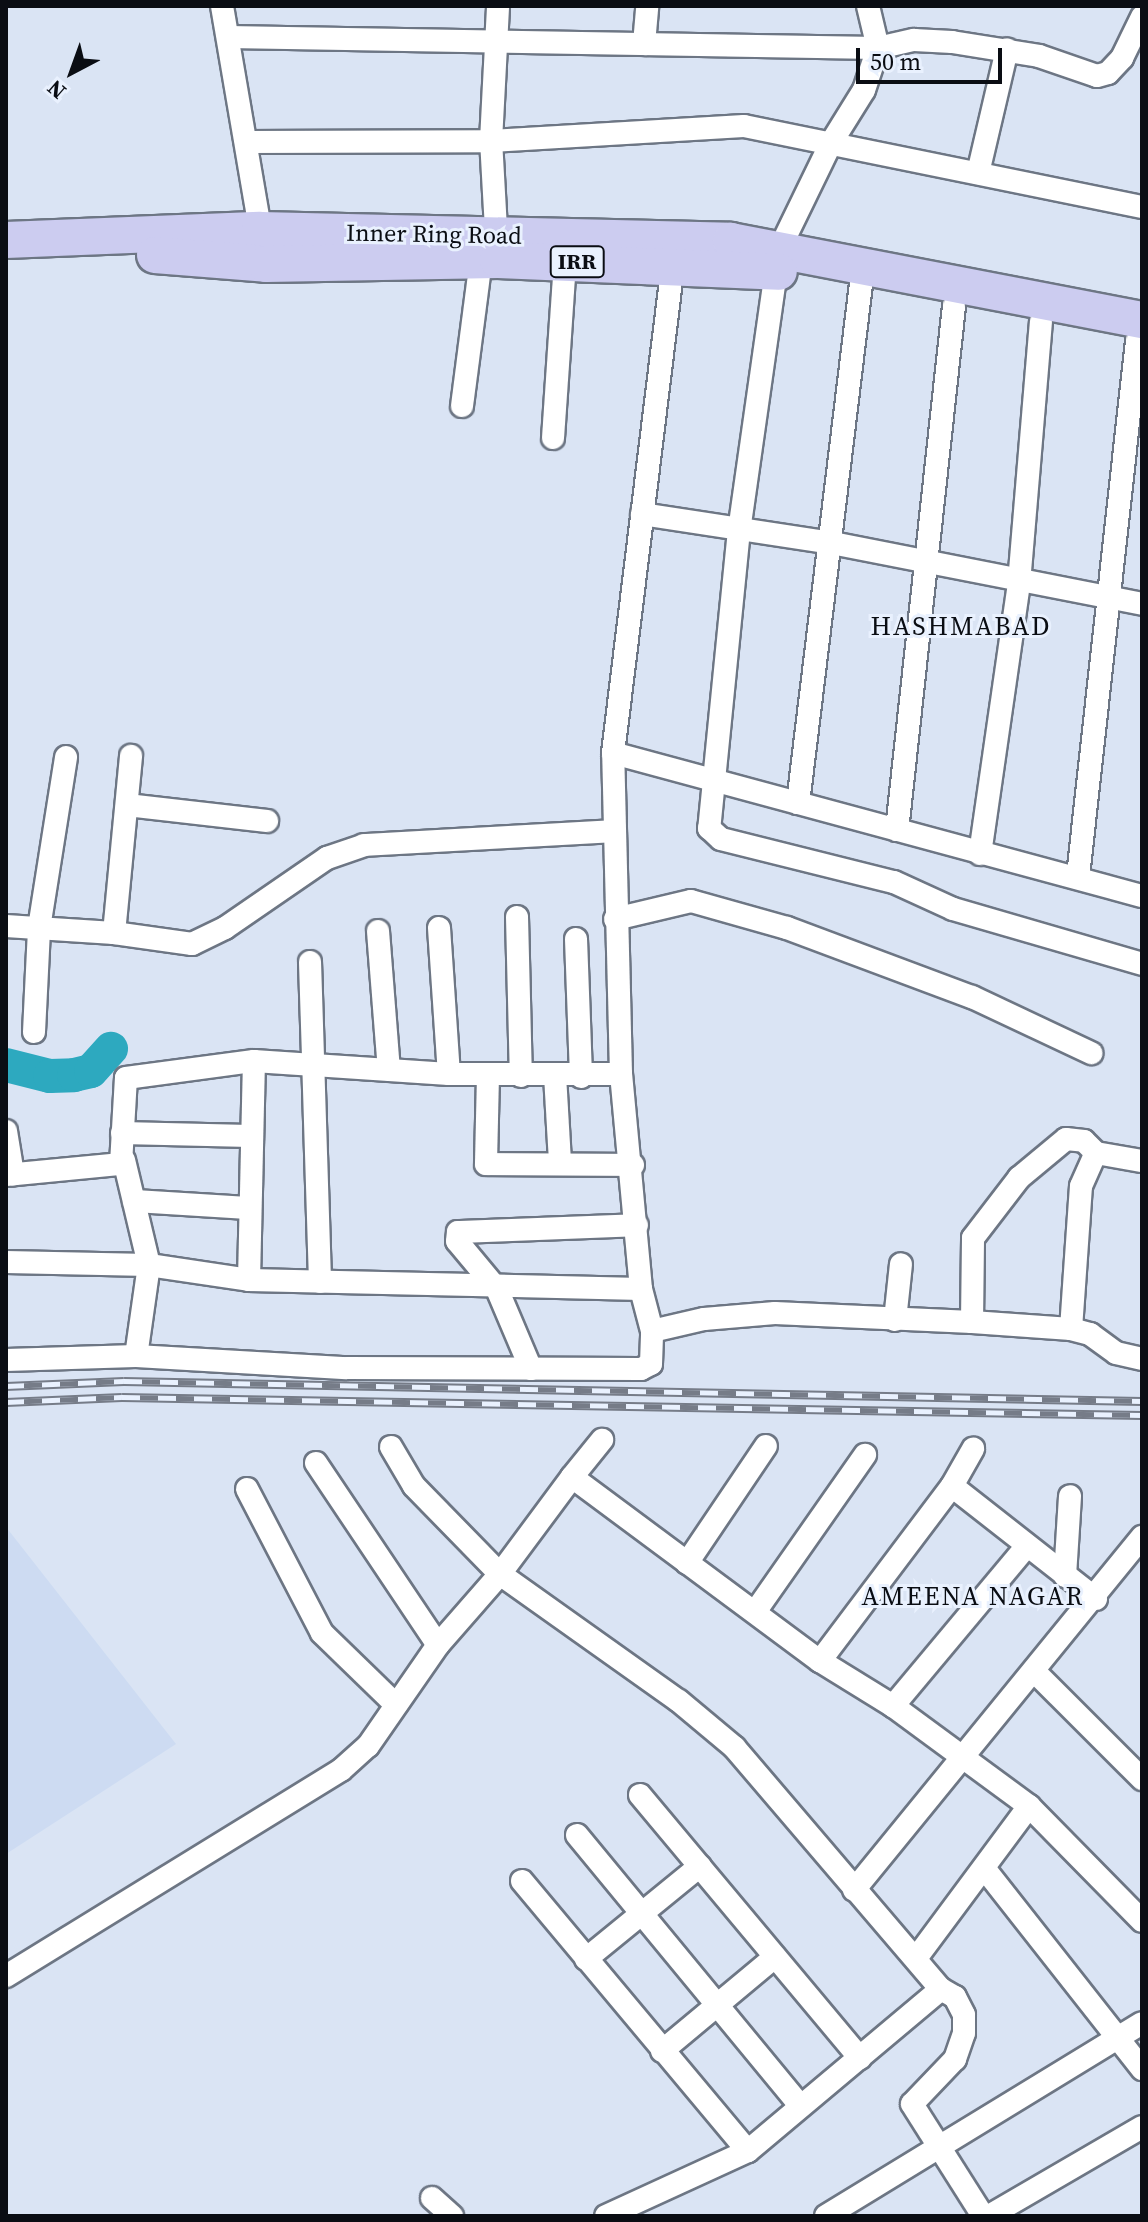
<!DOCTYPE html>
<html>
<head>
<meta charset="utf-8">
<style>
  body { margin:0 }
  #map { position:relative; width:1148px; height:2222px; overflow:hidden; background:#dae4f4; font-family:"Source Serif 4",serif }
  div>[style] { position:absolute }
  .built>* { inset:0; background:#cddbf2 }
  .river>* { height:34px; margin:-17px; padding:0 17px; transform-origin:17px; border-radius:17px; background:#2da9bf }
  .roads { filter:drop-shadow(2px 0 #6d7684) drop-shadow(-2px 0 #6d7684) drop-shadow(0 2px #6d7684) drop-shadow(0 -2px #6d7684) }
  .minor>* { height:22px; margin:-11px; padding:0 11px; transform-origin:11px; border-radius:11px; background:#fff }
  .trunk>* { height:36px; margin:-18px; padding:0 18px; transform-origin:18px; border-radius:18px; background:#ccccf0 }
  .rail>* { height:9px; margin-top:-4.5px; transform-origin:0; background:repeating-linear-gradient(90deg,#e9f1fe 0 18px,#767c88 0 36px); box-sizing:border-box; border-block:2px solid #767c88 }
  span { translate:-50% -50%; white-space:nowrap; text-align:center; line-height:1.15; -webkit-text-stroke:6px #e9f1fe; paint-order:stroke }
  .shield-label span { padding:2px 6px; background:#e9f1fe; border:2px solid; border-radius:6px; -webkit-text-stroke-width:0 }
  .shield-label { font-size:22px; color:#0a0d13; font-weight:700 }
  .street-label { font-size:24px; color:#0a0d13 }
  .neighbourhood-label { font-size:26px; color:#0a0d13; letter-spacing:2px }
  .frame { position:absolute; inset:0; border:8px solid #0a0d13; pointer-events:none }
  .north { position:absolute; left:32px; top:32px; width:80px; height:80px; -webkit-text-stroke:6px #e9f1fe; paint-order:stroke; rotate:221deg; font-size:22px; font-weight:700; line-height:32px; text-align:center; color:#0a0d13 }
  .north::after { content:''; display:block; margin:auto; width:28px; height:36px; background:#0a0d13; clip-path:polygon(50% 0,100% 100%,50% 72%,0 100%) }
  .scale { position:absolute; left:856px; top:48px; width:146px; height:36px; box-sizing:border-box; border:4px solid #0a0d13; border-top:0; padding-left:10px; font-size:24px; line-height:28px; white-space:nowrap; color:#0a0d13; -webkit-text-stroke:6px #e9f1fe; paint-order:stroke }
</style>
</head>
<body>
<div id="map">
  <div class="built">
    <i style="clip-path:polygon(6px 1527px,176px 1744px,6px 1854px)"></i>
  </div>
  <div class="river">
    <i style="left:6px;top:1065px;width:45px;rotate:14deg"></i>
    <i style="left:50px;top:1076px;width:24px;rotate:-2deg"></i>
    <i style="left:74px;top:1075px;width:17px;rotate:-13deg"></i>
    <i style="left:91px;top:1071px;width:30px;rotate:-48deg"></i>
  </div>
  <div class="roads">
    <div class="minor">
      <i style="left:222px;top:6px;width:238px;rotate:80.3deg"></i>
      <i style="left:228px;top:37px;width:650px;rotate:0.97deg"></i>
      <i style="left:878px;top:48px;width:37px;rotate:-13deg"></i>
      <i style="left:914px;top:40px;width:38px;rotate:3deg"></i>
      <i style="left:952px;top:42px;width:88px;rotate:9.1deg"></i>
      <i style="left:1039px;top:56px;width:61px;rotate:19deg"></i>
      <i style="left:1097px;top:76px;width:11px;rotate:-15deg"></i>
      <i style="left:1108px;top:73px;width:21px;rotate:-47deg"></i>
      <i style="left:1122px;top:58px;width:46px;rotate:-64deg"></i>
      <i style="left:644px;top:44px;width:38px;rotate:-85deg"></i>
      <i style="left:247px;top:142px;width:244px;rotate:-0.2deg"></i>
      <i style="left:491px;top:141px;width:253px;rotate:-3.4deg"></i>
      <i style="left:744px;top:126px;width:406px;rotate:11.5deg"></i>
      <i style="left:978px;top:173px;width:127px;rotate:-76.8deg"></i>
      <i style="left:497px;top:247px;width:106px;rotate:-93.2deg"></i>
      <i style="left:491px;top:141px;width:135px;rotate:-87deg"></i>
      <i style="left:779px;top:250px;width:119px;rotate:-64.1deg"></i>
      <i style="left:831px;top:143px;width:62px;rotate:-58.1deg"></i>
      <i style="left:864px;top:90px;width:44px;rotate:-71.6deg"></i>
      <i style="left:878px;top:48px;width:43px;rotate:-103.4deg"></i>
      <i style="left:776px;top:271px;width:262px;rotate:98.1deg"></i>
      <i style="left:739px;top:530px;width:300px;rotate:95.7deg"></i>
      <i style="left:709px;top:828px;width:16px;rotate:43deg"></i>
      <i style="left:721px;top:839px;width:178px;rotate:14deg"></i>
      <i style="left:894px;top:882px;width:65px;rotate:24.6deg"></i>
      <i style="left:953px;top:909px;width:197px;rotate:16.2deg"></i>
      <i style="left:462px;top:406px;width:147px;rotate:-82.6deg"></i>
      <i style="left:553px;top:438px;width:176px;rotate:-86.1deg"></i>
      <i style="left:642px;top:514px;width:192px;rotate:8.7deg"></i>
      <i style="left:832px;top:543px;width:316px;rotate:11.1deg"></i>
      <i style="left:613px;top:753px;width:548px;rotate:15.13deg"></i>
      <i style="left:798px;top:803px;width:523px;rotate:-83.08deg"></i>
      <i style="left:127px;top:805px;width:141px;rotate:6.5deg"></i>
      <i style="left:897px;top:830px;width:527px;rotate:-83.79deg"></i>
      <i style="left:980px;top:854px;width:274px;rotate:-81.8deg"></i>
      <i style="left:1019px;top:583px;width:262px;rotate:-85.2deg"></i>
      <i style="left:1078px;top:876px;width:538px;rotate:-83.71deg"></i>
      <i style="left:517px;top:917px;width:159px;rotate:88.6deg"></i>
      <i style="left:615px;top:919px;width:78px;rotate:-13.3deg"></i>
      <i style="left:691px;top:901px;width:100px;rotate:15.7deg"></i>
      <i style="left:787px;top:928px;width:197px;rotate:20.5deg"></i>
      <i style="left:972px;top:997px;width:132px;rotate:25.2deg"></i>
      <i style="left:6px;top:926px;width:108px;rotate:3.7deg"></i>
      <i style="left:114px;top:933px;width:79px;rotate:8deg"></i>
      <i style="left:192px;top:944px;width:37px;rotate:-26deg"></i>
      <i style="left:225px;top:928px;width:124px;rotate:-34.5deg"></i>
      <i style="left:327px;top:858px;width:39px;rotate:-19deg"></i>
      <i style="left:364px;top:845px;width:250px;rotate:-3.2deg"></i>
      <i style="left:439px;top:928px;width:146px;rotate:86.1deg"></i>
      <i style="left:378px;top:931px;width:139px;rotate:85.5deg"></i>
      <i style="left:114px;top:933px;width:178px;rotate:-84.5deg"></i>
      <i style="left:576px;top:939px;width:138px;rotate:87.9deg"></i>
      <i style="left:310px;top:962px;width:320px;rotate:88.2deg"></i>
      <i style="left:34px;top:1032px;width:104px;rotate:-87.2deg"></i>
      <i style="left:39px;top:928px;width:173px;rotate:-81deg"></i>
      <i style="left:488px;top:1075px;width:89px;rotate:91.3deg"></i>
      <i style="left:486px;top:1164px;width:147px;rotate:0.4deg"></i>
      <i style="left:555px;top:1075px;width:86px;rotate:86.7deg"></i>
      <i style="left:6px;top:1131px;width:44px;rotate:80.8deg"></i>
      <i style="left:122px;top:1133px;width:128px;rotate:1.3deg"></i>
      <i style="left:124px;top:1160px;width:108px;rotate:76.6deg"></i>
      <i style="left:149px;top:1265px;width:92px;rotate:98.1deg"></i>
      <i style="left:6px;top:1175px;width:116px;rotate:-5.5deg"></i>
      <i style="left:121px;top:1164px;width:86px;rotate:-86.7deg"></i>
      <i style="left:126px;top:1078px;width:129px;rotate:-7.6deg"></i>
      <i style="left:254px;top:1061px;width:195px;rotate:3.8deg"></i>
      <i style="left:449px;top:1074px;width:172px"></i>
      <i style="left:134px;top:1201px;width:115px;rotate:3.5deg"></i>
      <i style="left:6px;top:1262px;width:143px;rotate:1.2deg"></i>
      <i style="left:149px;top:1265px;width:101px;rotate:8.5deg"></i>
      <i style="left:249px;top:1280px;width:392px;rotate:1.3deg"></i>
      <i style="left:249px;top:1280px;width:219px;rotate:-88.7deg"></i>
      <i style="left:895px;top:1320px;width:56px;rotate:-83.9deg"></i>
      <i style="left:972px;top:1322px;width:84px;rotate:-89.3deg"></i>
      <i style="left:973px;top:1238px;width:76px;rotate:-52.5deg"></i>
      <i style="left:1019px;top:1178px;width:61px;rotate:-39.7deg"></i>
      <i style="left:1066px;top:1139px;width:18px;rotate:6deg"></i>
      <i style="left:1084px;top:1141px;width:17px;rotate:45deg"></i>
      <i style="left:1096px;top:1153px;width:47px;rotate:9.9deg"></i>
      <i style="left:1071px;top:1329px;width:143px;rotate:-86deg"></i>
      <i style="left:1081px;top:1186px;width:36px;rotate:-66deg"></i>
      <i style="left:652px;top:1331px;width:53px;rotate:-13deg"></i>
      <i style="left:704px;top:1319px;width:71px;rotate:-4.8deg"></i>
      <i style="left:775px;top:1313px;width:197px;rotate:2.6deg"></i>
      <i style="left:972px;top:1322px;width:99px;rotate:4deg"></i>
      <i style="left:1071px;top:1329px;width:20px;rotate:15deg"></i>
      <i style="left:1090px;top:1334px;width:32px;rotate:36deg"></i>
      <i style="left:1116px;top:1353px;width:27px;rotate:13deg"></i>
      <i style="left:6px;top:1360px;width:130px;rotate:-1.8deg"></i>
      <i style="left:136px;top:1356px;width:211px;rotate:3.3deg"></i>
      <i style="left:347px;top:1368px;width:294px;rotate:0.2deg"></i>
      <i style="left:641px;top:1369px;width:11px;rotate:-27deg"></i>
      <i style="left:651px;top:1364px;width:33px;rotate:-88deg"></i>
      <i style="left:652px;top:1331px;width:43px;rotate:-104.7deg"></i>
      <i style="left:641px;top:1289px;width:216px;rotate:-95.3deg"></i>
      <i style="left:621px;top:1074px;width:321px;rotate:-91.4deg"></i>
      <i style="left:613px;top:753px;width:493px;rotate:-83deg"></i>
      <i style="left:531px;top:1369px;width:87px;rotate:-113deg"></i>
      <i style="left:497px;top:1289px;width:62px;rotate:-129.8deg"></i>
      <i style="left:457px;top:1241px;width:9px;rotate:-84deg"></i>
      <i style="left:458px;top:1232px;width:179px;rotate:-2.2deg"></i>
      <i style="left:391px;top:1447px;width:45px;rotate:59.5deg"></i>
      <i style="left:414px;top:1486px;width:123px;rotate:45.7deg"></i>
      <i style="left:500px;top:1574px;width:121px;rotate:-53.4deg"></i>
      <i style="left:572px;top:1477px;width:309px;rotate:36.6deg"></i>
      <i style="left:820px;top:1661px;width:86px;rotate:31.7deg"></i>
      <i style="left:893px;top:1706px;width:169px;rotate:36.3deg"></i>
      <i style="left:1029px;top:1806px;width:161px;rotate:45.5deg"></i>
      <i style="left:316px;top:1463px;width:219px;rotate:56.2deg"></i>
      <i style="left:572px;top:1477px;width:48px;rotate:-51deg"></i>
      <i style="left:952px;top:1486px;width:183px;rotate:38.1deg"></i>
      <i style="left:247px;top:1489px;width:162px;rotate:62.5deg"></i>
      <i style="left:322px;top:1633px;width:103px;rotate:44.2deg"></i>
      <i style="left:687px;top:1563px;width:141px;rotate:-56deg"></i>
      <i style="left:1065px;top:1576px;width:80px;rotate:-86.4deg"></i>
      <i style="left:755px;top:1612px;width:192px;rotate:-55deg"></i>
      <i style="left:820px;top:1661px;width:219px;rotate:-53deg"></i>
      <i style="left:952px;top:1486px;width:43px;rotate:-60.4deg"></i>
      <i style="left:1036px;top:1673px;width:150px;rotate:45deg"></i>
      <i style="left:893px;top:1706px;width:209px;rotate:-50.1deg"></i>
      <i style="left:640px;top:1795px;width:343px;rotate:50.1deg"></i>
      <i style="left:577px;top:1835px;width:351px;rotate:50.5deg"></i>
      <i style="left:984px;top:1868px;width:256px;rotate:51.8deg"></i>
      <i style="left:522px;top:1881px;width:352px;rotate:50.1deg"></i>
      <i style="left:854px;top:1890px;width:456px;rotate:-50.8deg"></i>
      <i style="left:917px;top:1957px;width:188px;rotate:-53.4deg"></i>
      <i style="left:586px;top:1959px;width:147px;rotate:-39.2deg"></i>
      <i style="left:6px;top:1976px;width:393px;rotate:-31.6deg"></i>
      <i style="left:341px;top:1770px;width:36px;rotate:-42deg"></i>
      <i style="left:368px;top:1746px;width:123px;rotate:-55.3deg"></i>
      <i style="left:438px;top:1645px;width:94px;rotate:-48.9deg"></i>
      <i style="left:500px;top:1574px;width:219px;rotate:35.4deg"></i>
      <i style="left:679px;top:1701px;width:72px;rotate:39.9deg"></i>
      <i style="left:734px;top:1747px;width:318px;rotate:49.5deg"></i>
      <i style="left:941px;top:1989px;width:16px;rotate:30deg"></i>
      <i style="left:955px;top:1997px;width:20px;rotate:63deg"></i>
      <i style="left:964px;top:2015px;width:18px;rotate:90deg"></i>
      <i style="left:964px;top:2033px;width:28px;rotate:109deg"></i>
      <i style="left:955px;top:2059px;width:62px;rotate:133.7deg"></i>
      <i style="left:912px;top:2104px;width:133px;rotate:57.6deg"></i>
      <i style="left:662px;top:2051px;width:147px;rotate:-39.8deg"></i>
      <i style="left:432px;top:2198px;width:27px;rotate:42deg"></i>
      <i style="left:606px;top:2216px;width:156px;rotate:-24.6deg"></i>
      <i style="left:748px;top:2151px;width:252px;rotate:-40deg"></i>
      <i style="left:826px;top:2216px;width:370px;rotate:-31.4deg"></i>
      <i style="left:989px;top:2216px;width:177px;rotate:-30.2deg"></i>
    </div>
    <div class="trunk">
      <i style="left:6px;top:240px;width:254px;rotate:-2.3deg"></i>
      <i style="left:260px;top:230px;width:471px;rotate:1.3deg"></i>
      <i style="left:731px;top:241px;width:419px;rotate:10.9deg"></i>
      <i style="left:155px;top:255px;width:111px;rotate:4.6deg"></i>
      <i style="left:266px;top:264px;width:232px;rotate:-1deg"></i>
      <i style="left:498px;top:260px;width:281px;rotate:2.4deg"></i>
    </div>
  </div>
  <div class="rail">
    <i style="left:6px;top:1386px;width:118px;rotate:-2.4deg"></i>
    <i style="left:124px;top:1381px;width:1018px;rotate:1.13deg"></i>
    <i style="left:6px;top:1402px;width:116px;rotate:-2.5deg"></i>
    <i style="left:122px;top:1397px;width:1020px;rotate:1.01deg"></i>
  </div>
  <div class="shield-label">
    <span style="left:577px;top:262px">IRR</span>
  </div>
  <div class="street-label">
    <span style="left:434px;top:234px;rotate:1deg">Inner Ring Road</span>
  </div>
  <div class="neighbourhood-label">
    <span style="left:961px;top:627px">HASHMABAD</span>
    <span style="left:973px;top:1597px">AMEENA NAGAR</span>
  </div>
  <div class="frame"></div>
  <div class="north">N</div>
  <div class="scale">50 m</div>
</div>
</body>
</html>
